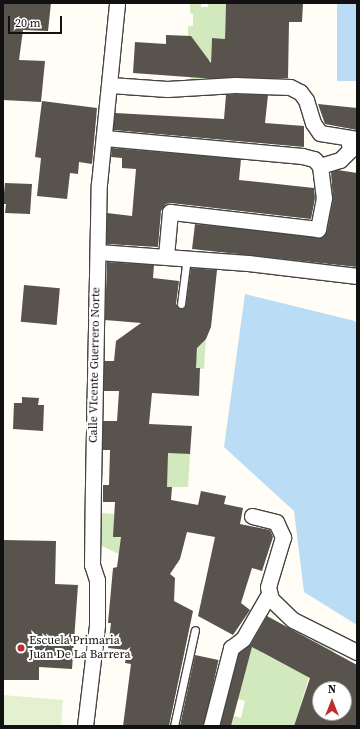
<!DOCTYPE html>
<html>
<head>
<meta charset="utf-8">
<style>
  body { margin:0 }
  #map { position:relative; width:360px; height:729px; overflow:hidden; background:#fffdf5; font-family:"Source Serif 4",serif }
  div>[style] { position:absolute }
  .green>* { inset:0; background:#d2e9be }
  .pitch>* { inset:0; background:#e4f1d0 }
  .water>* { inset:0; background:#bbdcf5; transform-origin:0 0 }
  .building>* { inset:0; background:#59534d; transform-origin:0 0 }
  .roads { filter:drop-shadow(1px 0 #444) drop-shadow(-1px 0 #444) drop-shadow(0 1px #444) drop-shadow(0 -1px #444) }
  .service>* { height:7px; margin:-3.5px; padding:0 3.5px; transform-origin:3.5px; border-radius:3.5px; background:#fff }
  .minor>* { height:15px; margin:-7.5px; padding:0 7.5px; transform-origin:7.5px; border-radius:7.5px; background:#fff }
  .dots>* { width:11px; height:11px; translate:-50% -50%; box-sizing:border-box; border:2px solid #fff; border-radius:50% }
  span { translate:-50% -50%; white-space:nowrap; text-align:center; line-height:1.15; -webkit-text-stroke:4px #fff; paint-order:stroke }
  .street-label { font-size:12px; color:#111 }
  .poi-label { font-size:12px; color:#111 }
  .left { translate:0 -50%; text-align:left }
  .frame { position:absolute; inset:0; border:4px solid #111; pointer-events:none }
  .north { position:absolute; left:312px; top:681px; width:40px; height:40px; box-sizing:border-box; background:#fff; border:1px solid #a0a0a0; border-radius:50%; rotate:0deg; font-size:11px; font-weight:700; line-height:16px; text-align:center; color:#111 }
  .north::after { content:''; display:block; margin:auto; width:14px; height:18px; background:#be2d2b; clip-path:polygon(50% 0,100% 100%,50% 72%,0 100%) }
  .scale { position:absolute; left:8px; top:16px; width:54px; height:18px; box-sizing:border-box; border:2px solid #111; border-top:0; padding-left:5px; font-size:12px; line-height:14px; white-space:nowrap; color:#111; -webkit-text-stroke:3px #fff; paint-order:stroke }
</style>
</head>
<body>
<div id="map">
  <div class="green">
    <i style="clip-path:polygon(190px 3px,201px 4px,201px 7px,208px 7px,208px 3px,226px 3px,225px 39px,212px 38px,211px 60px,203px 60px,202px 79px,190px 79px,192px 38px,188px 36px,188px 26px,193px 26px,193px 14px,190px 13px)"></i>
    <i style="clip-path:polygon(198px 337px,206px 338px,204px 369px,181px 367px,182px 357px,197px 358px)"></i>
    <i style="clip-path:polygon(146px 451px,190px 454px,188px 487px,167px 487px,167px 473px)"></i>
    <i style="clip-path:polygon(102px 513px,114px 514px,114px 537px,184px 544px,178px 564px,134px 564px,119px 554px,100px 545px)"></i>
    <i style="clip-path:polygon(264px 617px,256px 636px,262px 653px,301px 673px,314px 639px,334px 651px,330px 659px,310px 674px,294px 726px,231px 726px,234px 716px,241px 718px,245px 701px,238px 699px,252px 647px,253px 633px)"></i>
  </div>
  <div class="pitch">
    <i style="clip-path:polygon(3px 695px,63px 700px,61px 726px,3px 726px)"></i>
  </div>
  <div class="water">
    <i style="left:337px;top:3px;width:20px;height:78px"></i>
    <i style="clip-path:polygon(245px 294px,355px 321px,357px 326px,357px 625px,304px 592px,294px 511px,224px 447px)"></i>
  </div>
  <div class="building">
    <i style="clip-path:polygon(3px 3px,51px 3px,48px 31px,23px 30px,19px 60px,45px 61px,41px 102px,3px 100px)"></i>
    <i style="clip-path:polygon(226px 3px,303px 3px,302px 22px,289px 22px,288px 78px,202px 78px,133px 73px,135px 42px,166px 44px,166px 35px,191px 36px,211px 63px,212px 38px,225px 39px)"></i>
    <i style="clip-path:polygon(235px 94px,268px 95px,265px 123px,304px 126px,304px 147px,113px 130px,115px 113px,224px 119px,226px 95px)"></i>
    <i style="clip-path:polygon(42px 101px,97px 108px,92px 164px,79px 162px,78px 174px,70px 173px,67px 199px,37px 196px,41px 158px,35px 157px)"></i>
    <i style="clip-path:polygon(318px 104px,357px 108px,357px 130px,325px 124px)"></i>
    <i style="clip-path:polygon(112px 148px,241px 159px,239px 180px,314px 188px,315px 198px,311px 219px,171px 203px,166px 204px,161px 211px,158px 247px,107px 244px,107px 213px,132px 216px,136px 169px,122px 168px,122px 158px,111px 157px)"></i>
    <i style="clip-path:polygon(338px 170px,357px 173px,357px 267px,192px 249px,195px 224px,322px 237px,327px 231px,333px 200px,331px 172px)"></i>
    <i style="clip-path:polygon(5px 183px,32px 184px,30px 214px,5px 213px,6px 204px,3px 204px)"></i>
    <i style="clip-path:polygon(107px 262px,154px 265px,153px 278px,179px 281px,176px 304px,181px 309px,186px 305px,191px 268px,217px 270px,211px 327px,206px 339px,197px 348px,196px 368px,200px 368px,199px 396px,152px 393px,149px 424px,192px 426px,190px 454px,168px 453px,167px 487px,172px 487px,171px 500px,198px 505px,201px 491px,226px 496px,224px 504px,243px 508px,240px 524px,270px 530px,273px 537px,262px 571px,252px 568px,241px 603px,250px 610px,233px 635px,198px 616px,215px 537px,187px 532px,180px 559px,170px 574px,175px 578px,174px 601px,193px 611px,169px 726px,123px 726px,131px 664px,125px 663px,127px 650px,108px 648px,111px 623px,108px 623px,113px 568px,117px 567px,121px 537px,113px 537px,115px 502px,103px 502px,103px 485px,109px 485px,110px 450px,103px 450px,103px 421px,117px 421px,119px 391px,104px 391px,104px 361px,114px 361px,116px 341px,141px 323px,105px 320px)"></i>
    <i style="left:24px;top:285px;width:36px;height:37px;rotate:5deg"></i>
    <i style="clip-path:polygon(22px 397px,39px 398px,38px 405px,44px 405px,43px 431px,13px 429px,14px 403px,22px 403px)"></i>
    <i style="clip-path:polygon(3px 540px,56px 541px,55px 584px,78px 585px,72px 669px,39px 667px,39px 680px,3px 680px)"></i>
    <i style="clip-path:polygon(evenodd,267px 616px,357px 665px,357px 726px,294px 726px,310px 678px,252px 647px,231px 726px,220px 726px,239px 653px,251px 644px,267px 616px,320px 689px,344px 689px,344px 713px,320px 713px,320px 689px)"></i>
    <i style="left:195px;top:655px;width:24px;height:73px;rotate:12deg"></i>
  </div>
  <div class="roads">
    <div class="service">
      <i style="left:181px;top:304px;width:47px;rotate:-82.7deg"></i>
      <i style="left:174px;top:726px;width:98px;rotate:-77.7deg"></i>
    </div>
    <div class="minor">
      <i style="left:110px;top:85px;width:57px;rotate:4deg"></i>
      <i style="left:167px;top:89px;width:68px;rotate:-3.4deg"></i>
      <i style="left:235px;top:85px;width:55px;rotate:2.1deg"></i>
      <i style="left:290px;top:87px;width:11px;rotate:27deg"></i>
      <i style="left:300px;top:92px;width:10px;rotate:53deg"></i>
      <i style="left:306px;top:100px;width:24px;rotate:73deg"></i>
      <i style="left:313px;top:123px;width:12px;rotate:55deg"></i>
      <i style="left:320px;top:133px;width:37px;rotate:9deg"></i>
      <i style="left:105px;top:138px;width:198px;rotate:5.2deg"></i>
      <i style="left:302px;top:156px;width:12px;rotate:14deg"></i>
      <i style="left:314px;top:159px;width:9px;rotate:49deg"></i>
      <i style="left:320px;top:166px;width:32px;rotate:83deg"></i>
      <i style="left:324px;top:198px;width:32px;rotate:101deg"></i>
      <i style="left:318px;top:229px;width:149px;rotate:-173.4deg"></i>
      <i style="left:170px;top:212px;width:44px;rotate:95.2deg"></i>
      <i style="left:320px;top:166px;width:21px;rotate:-17deg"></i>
      <i style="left:340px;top:160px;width:14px;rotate:-45deg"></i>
      <i style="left:350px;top:150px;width:12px;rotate:-99deg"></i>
      <i style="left:98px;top:252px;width:150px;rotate:4.2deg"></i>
      <i style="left:248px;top:263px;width:110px;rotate:6.8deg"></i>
      <i style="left:252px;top:516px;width:25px;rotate:14deg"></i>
      <i style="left:276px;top:522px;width:17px;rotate:65deg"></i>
      <i style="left:283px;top:537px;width:52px;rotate:106.7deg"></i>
      <i style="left:268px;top:587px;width:12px;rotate:76deg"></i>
      <i style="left:271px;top:599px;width:30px;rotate:44deg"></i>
      <i style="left:293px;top:620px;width:72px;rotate:26.6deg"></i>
      <i style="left:85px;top:726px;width:102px;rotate:-83.2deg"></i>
      <i style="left:97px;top:625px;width:45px;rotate:-90deg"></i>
      <i style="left:97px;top:580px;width:16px;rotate:-108deg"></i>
      <i style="left:92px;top:565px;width:81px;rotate:-89.3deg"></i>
      <i style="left:93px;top:484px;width:300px;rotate:-88.9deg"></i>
      <i style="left:99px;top:184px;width:182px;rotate:-84.3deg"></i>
      <i style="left:211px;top:726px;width:81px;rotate:-75.6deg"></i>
      <i style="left:231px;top:648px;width:15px;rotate:-37deg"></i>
      <i style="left:243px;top:639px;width:52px;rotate:-60deg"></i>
    </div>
  </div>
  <div class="dots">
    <i style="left:21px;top:648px;background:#be2d2b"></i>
  </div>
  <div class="street-label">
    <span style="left:95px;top:365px;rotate:-89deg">Calle VIcente Guerrero Norte</span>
  </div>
  <div class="poi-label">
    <span class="left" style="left:29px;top:648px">Escuela Primaria<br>Juan De La Barrera</span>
  </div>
  <div class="frame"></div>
  <div class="north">N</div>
  <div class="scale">20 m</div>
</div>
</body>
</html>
